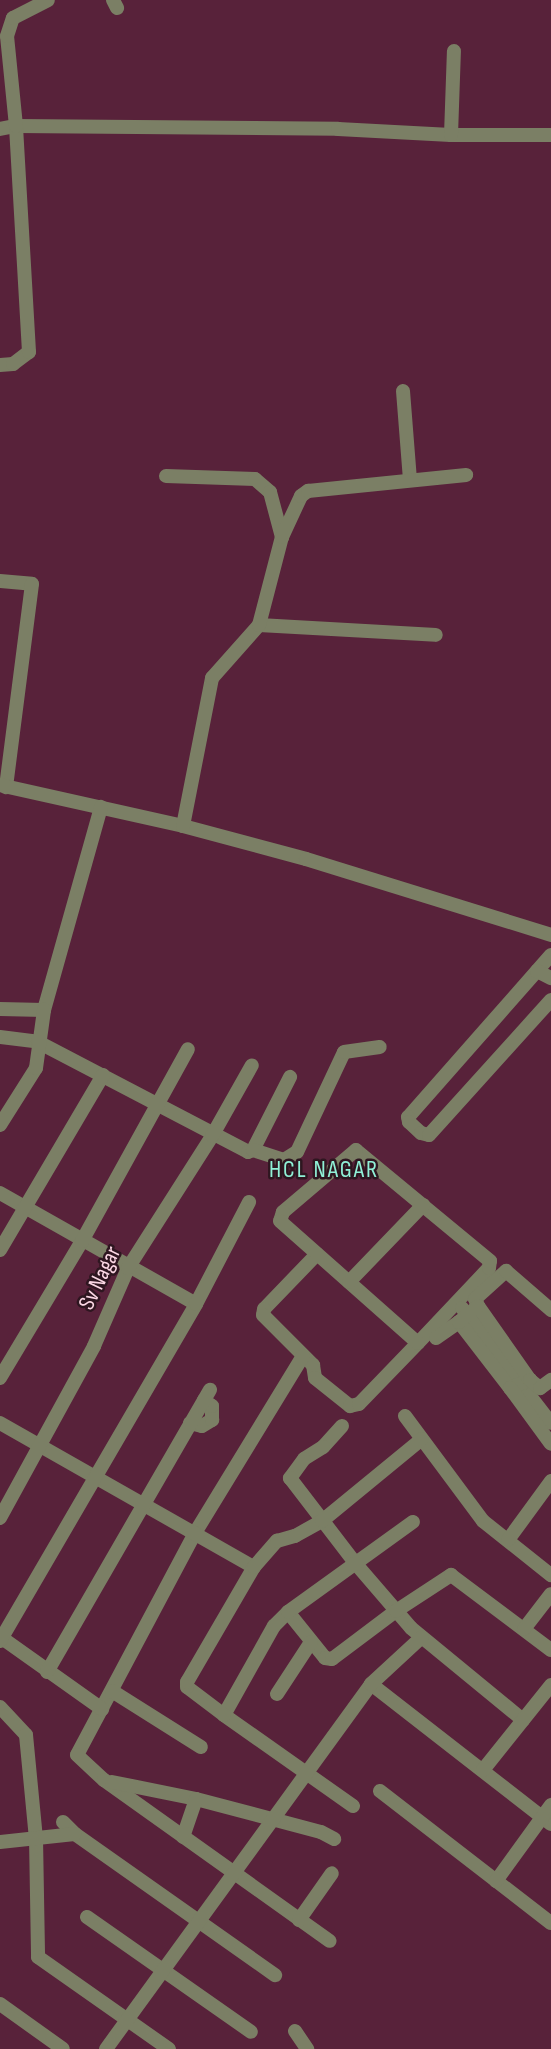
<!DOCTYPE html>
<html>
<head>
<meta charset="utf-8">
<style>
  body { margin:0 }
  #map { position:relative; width:551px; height:2049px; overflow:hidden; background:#58223a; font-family:"Sofia Sans Condensed",sans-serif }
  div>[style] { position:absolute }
  .minor>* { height:14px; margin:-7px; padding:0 7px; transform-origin:7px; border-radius:7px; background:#7b7f65 }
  span { translate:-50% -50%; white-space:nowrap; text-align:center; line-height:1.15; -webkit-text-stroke:5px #2e1620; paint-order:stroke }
  .street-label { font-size:23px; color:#fbd7e4 }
  .neighbourhood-label { font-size:24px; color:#90f1d7; letter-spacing:2px }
</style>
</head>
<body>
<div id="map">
  <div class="minor">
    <i style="left:113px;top:0;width:9px;rotate:63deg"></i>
    <i style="left:0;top:129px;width:16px;rotate:-11deg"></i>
    <i style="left:16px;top:126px;width:322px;rotate:0.5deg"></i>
    <i style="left:338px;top:129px;width:113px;rotate:3deg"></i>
    <i style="left:451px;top:135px;width:100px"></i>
    <i style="left:451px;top:135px;width:84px;rotate:-88deg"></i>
    <i style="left:0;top:365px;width:13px;rotate:-4deg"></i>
    <i style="left:13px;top:364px;width:20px;rotate:-37deg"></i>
    <i style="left:29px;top:352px;width:226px;rotate:-93.3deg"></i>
    <i style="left:16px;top:126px;width:90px;rotate:-95.7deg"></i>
    <i style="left:7px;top:36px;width:19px;rotate:-72deg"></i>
    <i style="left:13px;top:18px;width:39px;rotate:-27deg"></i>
    <i style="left:403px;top:391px;width:89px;rotate:85.5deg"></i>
    <i style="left:166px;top:476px;width:89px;rotate:1.9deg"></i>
    <i style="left:255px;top:479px;width:20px;rotate:41deg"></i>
    <i style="left:270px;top:492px;width:47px;rotate:75.1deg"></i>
    <i style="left:0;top:581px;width:32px;rotate:5deg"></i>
    <i style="left:32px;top:584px;width:205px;rotate:97.3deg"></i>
    <i style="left:259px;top:625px;width:177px;rotate:3.2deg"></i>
    <i style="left:0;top:785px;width:188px;rotate:12.6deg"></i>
    <i style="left:183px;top:826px;width:127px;rotate:15deg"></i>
    <i style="left:306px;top:859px;width:257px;rotate:17.2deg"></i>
    <i style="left:183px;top:826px;width:151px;rotate:-78.9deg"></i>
    <i style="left:212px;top:678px;width:71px;rotate:-48.4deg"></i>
    <i style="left:259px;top:625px;width:91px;rotate:-75.4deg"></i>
    <i style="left:282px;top:537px;width:45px;rotate:-65.1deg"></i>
    <i style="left:301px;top:496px;width:9px;rotate:-36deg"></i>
    <i style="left:308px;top:491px;width:159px;rotate:-5.8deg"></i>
    <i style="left:551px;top:955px;width:216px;rotate:131.4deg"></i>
    <i style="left:408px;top:1117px;width:5px;rotate:79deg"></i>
    <i style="left:409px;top:1122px;width:16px;rotate:43deg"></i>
    <i style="left:421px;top:1133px;width:8px;rotate:14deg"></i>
    <i style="left:429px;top:1135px;width:182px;rotate:-47.9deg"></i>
    <i style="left:537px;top:971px;width:16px;rotate:27deg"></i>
    <i style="left:0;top:1009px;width:44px;rotate:1.3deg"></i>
    <i style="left:44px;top:1010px;width:211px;rotate:-74.3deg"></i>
    <i style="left:0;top:1037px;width:38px;rotate:7deg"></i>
    <i style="left:38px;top:1042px;width:237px;rotate:27.6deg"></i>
    <i style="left:248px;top:1152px;width:5px;rotate:-22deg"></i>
    <i style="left:253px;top:1150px;width:82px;rotate:-63.1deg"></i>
    <i style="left:0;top:1125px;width:67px;rotate:-57.7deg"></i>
    <i style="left:36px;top:1068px;width:59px;rotate:-82.1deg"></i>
    <i style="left:253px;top:1150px;width:33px;rotate:18deg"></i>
    <i style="left:284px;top:1160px;width:15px;rotate:-32deg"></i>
    <i style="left:297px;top:1152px;width:110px;rotate:-64.8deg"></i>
    <i style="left:344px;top:1052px;width:36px;rotate:-8deg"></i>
    <i style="left:0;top:1193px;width:225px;rotate:29.5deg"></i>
    <i style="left:0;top:1250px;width:203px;rotate:-59.5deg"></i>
    <i style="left:317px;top:1254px;width:76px;rotate:133.9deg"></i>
    <i style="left:264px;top:1309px;width:6px;rotate:99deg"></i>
    <i style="left:263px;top:1315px;width:71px;rotate:45deg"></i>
    <i style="left:313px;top:1365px;width:13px;rotate:81deg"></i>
    <i style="left:315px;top:1378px;width:45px;rotate:38.7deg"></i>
    <i style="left:350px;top:1406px;width:9px;rotate:-13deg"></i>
    <i style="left:359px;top:1404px;width:85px;rotate:-46deg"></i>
    <i style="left:418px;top:1343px;width:103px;rotate:-46.6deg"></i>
    <i style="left:489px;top:1268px;width:7px;rotate:-82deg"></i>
    <i style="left:490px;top:1261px;width:174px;rotate:-140.4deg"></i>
    <i style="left:356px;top:1150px;width:96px;rotate:139.7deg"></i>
    <i style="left:283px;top:1212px;width:9px;rotate:108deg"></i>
    <i style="left:280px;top:1221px;width:184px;rotate:41.5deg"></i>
    <i style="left:349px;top:1282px;width:107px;rotate:-46.1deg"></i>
    <i style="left:478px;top:1306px;width:8px;rotate:-113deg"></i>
    <i style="left:475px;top:1299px;width:42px;rotate:-42.1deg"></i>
    <i style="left:506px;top:1271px;width:60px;rotate:40.9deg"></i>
    <i style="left:462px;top:1308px;width:145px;rotate:52.3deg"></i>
    <i style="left:436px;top:1338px;width:28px;rotate:-35deg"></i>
    <i style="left:459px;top:1322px;width:83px;rotate:52.3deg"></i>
    <i style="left:510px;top:1388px;width:22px;rotate:-22deg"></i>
    <i style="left:530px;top:1380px;width:90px;rotate:-125.1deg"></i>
    <i style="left:478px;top:1306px;width:25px;rotate:140deg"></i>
    <i style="left:303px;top:1356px;width:207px;rotate:121.4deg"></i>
    <i style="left:195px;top:1533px;width:251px;rotate:118deg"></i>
    <i style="left:77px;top:1755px;width:37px;rotate:43deg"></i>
    <i style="left:104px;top:1780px;width:277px;rotate:35.5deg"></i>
    <i style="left:0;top:1378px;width:160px;rotate:-59.1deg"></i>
    <i style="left:82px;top:1241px;width:219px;rotate:-61.1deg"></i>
    <i style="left:530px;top:1380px;width:13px;rotate:39deg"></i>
    <i style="left:540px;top:1388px;width:14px;rotate:-36deg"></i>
    <i style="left:510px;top:1388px;width:69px;rotate:53.8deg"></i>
    <i style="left:405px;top:1416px;width:131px;rotate:53.4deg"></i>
    <i style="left:483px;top:1521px;width:87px;rotate:38.5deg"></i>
    <i style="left:0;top:1423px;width:292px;rotate:29.6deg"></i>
    <i style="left:190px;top:1423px;width:12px;rotate:14deg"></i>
    <i style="left:202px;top:1426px;width:12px;rotate:-31deg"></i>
    <i style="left:212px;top:1420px;width:14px;rotate:-90deg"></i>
    <i style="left:212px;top:1406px;width:10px;rotate:-143deg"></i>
    <i style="left:342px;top:1426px;width:28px;rotate:132deg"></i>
    <i style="left:323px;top:1447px;width:22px;rotate:148deg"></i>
    <i style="left:304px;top:1459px;width:24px;rotate:126deg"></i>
    <i style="left:290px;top:1478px;width:108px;rotate:52.5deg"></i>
    <i style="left:356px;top:1564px;width:84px;rotate:49.3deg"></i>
    <i style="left:411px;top:1628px;width:145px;rotate:39.4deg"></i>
    <i style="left:0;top:1518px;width:196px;rotate:-61.3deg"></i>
    <i style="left:94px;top:1346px;width:85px;rotate:-66.4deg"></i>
    <i style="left:128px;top:1268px;width:156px;rotate:-57.5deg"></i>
    <i style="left:212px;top:1136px;width:81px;rotate:-60.6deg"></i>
    <i style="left:508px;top:1540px;width:73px;rotate:-53.9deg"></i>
    <i style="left:288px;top:1612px;width:59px;rotate:51.2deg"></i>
    <i style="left:325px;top:1658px;width:7px;rotate:8deg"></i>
    <i style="left:332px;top:1659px;width:80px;rotate:-36.9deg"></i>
    <i style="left:396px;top:1611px;width:66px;rotate:-33.2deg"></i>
    <i style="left:451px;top:1575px;width:125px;rotate:36.9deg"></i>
    <i style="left:524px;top:1629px;width:44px;rotate:-52.4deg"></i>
    <i style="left:2px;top:1638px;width:123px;rotate:35.4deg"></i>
    <i style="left:0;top:1641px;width:390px;rotate:-59.8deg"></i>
    <i style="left:196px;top:1304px;width:115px;rotate:-62.5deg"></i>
    <i style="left:47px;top:1672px;width:326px;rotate:-60deg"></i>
    <i style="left:371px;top:1684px;width:228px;rotate:37.9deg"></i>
    <i style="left:112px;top:1691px;width:105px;rotate:32.2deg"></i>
    <i style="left:277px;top:1694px;width:62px;rotate:-56.8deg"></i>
    <i style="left:0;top:1707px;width:38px;rotate:47deg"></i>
    <i style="left:26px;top:1735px;width:103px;rotate:84.5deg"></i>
    <i style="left:36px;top:1838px;width:119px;rotate:89deg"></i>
    <i style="left:38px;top:1957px;width:160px;rotate:35.1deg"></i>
    <i style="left:224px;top:1715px;width:102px;rotate:-60.7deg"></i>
    <i style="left:274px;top:1626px;width:20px;rotate:-45deg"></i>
    <i style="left:288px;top:1612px;width:154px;rotate:-35.8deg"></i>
    <i style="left:483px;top:1770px;width:109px;rotate:-51.3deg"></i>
    <i style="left:112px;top:1782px;width:86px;rotate:11.4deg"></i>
    <i style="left:196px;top:1799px;width:129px;rotate:14.8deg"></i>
    <i style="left:321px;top:1832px;width:15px;rotate:28deg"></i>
    <i style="left:380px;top:1791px;width:216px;rotate:37.7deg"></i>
    <i style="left:353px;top:1806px;width:158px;rotate:-144.8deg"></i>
    <i style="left:224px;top:1715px;width:46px;rotate:-142.9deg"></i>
    <i style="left:187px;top:1687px;width:5px;rotate:-90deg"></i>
    <i style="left:187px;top:1682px;width:133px;rotate:-59.8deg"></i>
    <i style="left:254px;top:1567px;width:35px;rotate:-49deg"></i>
    <i style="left:277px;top:1541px;width:19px;rotate:-16deg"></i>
    <i style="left:295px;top:1536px;width:31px;rotate:-29deg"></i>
    <i style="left:322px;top:1521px;width:129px;rotate:-39.4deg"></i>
    <i style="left:63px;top:1822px;width:17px;rotate:45deg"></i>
    <i style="left:75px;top:1834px;width:245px;rotate:35.2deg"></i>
    <i style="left:183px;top:1837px;width:40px;rotate:-71.1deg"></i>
    <i style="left:0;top:1842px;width:75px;rotate:-6.1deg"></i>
    <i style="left:496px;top:1881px;width:94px;rotate:-54.1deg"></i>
    <i style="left:87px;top:1917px;width:200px;rotate:35deg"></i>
    <i style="left:299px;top:1920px;width:57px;rotate:-54.9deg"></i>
    <i style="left:0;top:2004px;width:77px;rotate:35.5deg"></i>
    <i style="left:295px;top:2031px;width:22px;rotate:56deg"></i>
    <i style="left:106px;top:2049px;width:451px;rotate:-54deg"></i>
    <i style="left:371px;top:1684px;width:69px;rotate:-42.7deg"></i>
  </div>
  <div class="street-label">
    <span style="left:100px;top:1278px;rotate:-64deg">Sv Nagar</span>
  </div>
  <div class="neighbourhood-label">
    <span style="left:324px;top:1170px">HCL NAGAR</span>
  </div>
</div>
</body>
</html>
